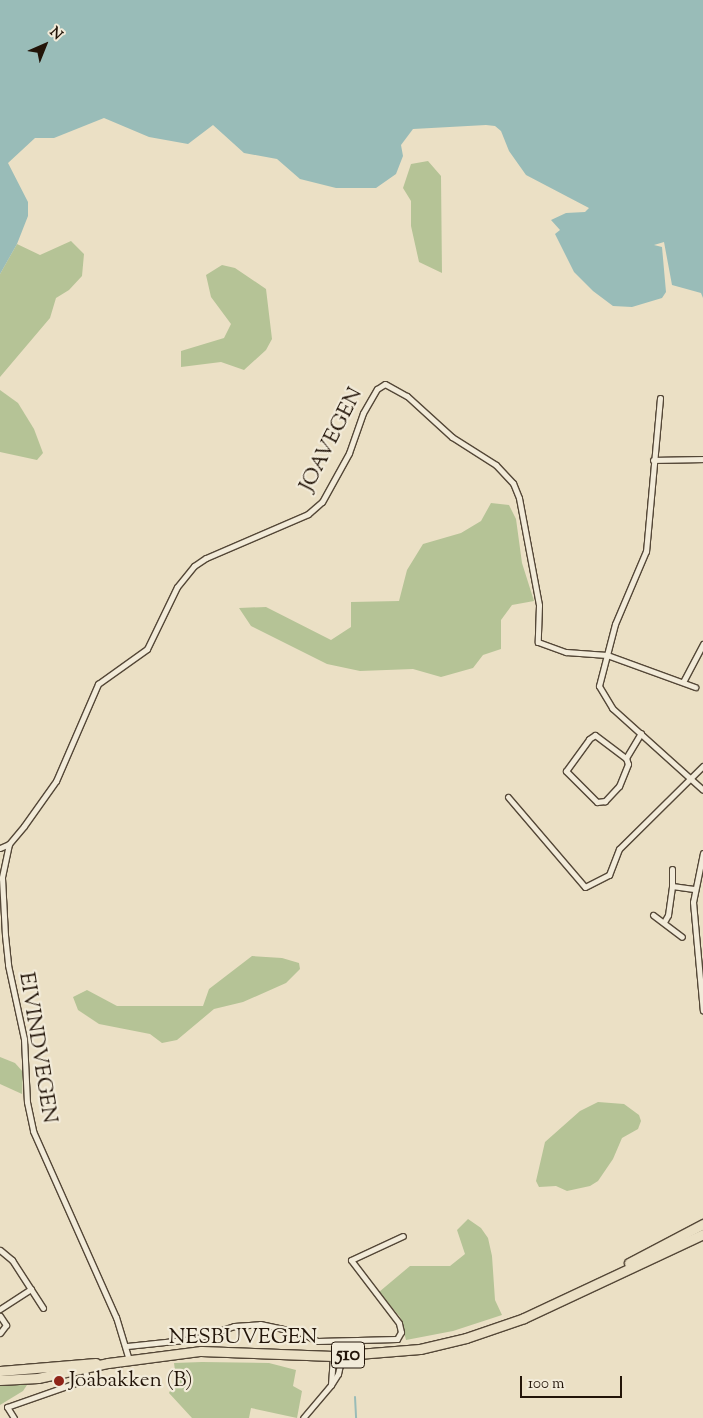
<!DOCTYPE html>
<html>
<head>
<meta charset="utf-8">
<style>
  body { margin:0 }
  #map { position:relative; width:703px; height:1418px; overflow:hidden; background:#ebe0c5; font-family:"Sorts Mill Goudy",serif }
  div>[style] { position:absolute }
  .green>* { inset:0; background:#b5c396 }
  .water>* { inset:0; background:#99bcb8 }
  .stream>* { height:2px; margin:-1px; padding:0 1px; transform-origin:1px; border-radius:1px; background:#99bcb8 }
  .roads { filter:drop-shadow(1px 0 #544737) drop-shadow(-1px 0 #544737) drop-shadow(0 1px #544737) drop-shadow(0 -1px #544737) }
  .minor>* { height:5px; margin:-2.5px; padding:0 2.5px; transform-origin:2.5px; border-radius:2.5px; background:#f2ebd9 }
  .primary>* { height:9px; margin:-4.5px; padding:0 4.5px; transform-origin:4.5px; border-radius:4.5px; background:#ebe0c5 }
  .dots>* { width:14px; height:14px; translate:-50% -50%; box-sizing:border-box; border:2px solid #f2ebd9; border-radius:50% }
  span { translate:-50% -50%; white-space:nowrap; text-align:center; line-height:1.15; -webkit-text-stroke:4.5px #f2ebd9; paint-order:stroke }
  .shield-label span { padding:1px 4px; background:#f2ebd9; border:1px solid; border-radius:4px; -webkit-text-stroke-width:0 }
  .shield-label { font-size:20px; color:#221408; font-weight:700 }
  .street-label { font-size:21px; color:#221408 }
  .poi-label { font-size:21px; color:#221408 }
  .left { translate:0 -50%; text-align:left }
  .north { position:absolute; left:20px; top:20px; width:50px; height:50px; -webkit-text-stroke:4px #f2ebd9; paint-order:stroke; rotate:44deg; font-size:14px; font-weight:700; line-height:20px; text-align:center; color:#221408 }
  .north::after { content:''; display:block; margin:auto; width:18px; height:22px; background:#221408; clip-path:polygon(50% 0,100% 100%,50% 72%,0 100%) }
  .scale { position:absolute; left:520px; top:1376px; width:102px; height:22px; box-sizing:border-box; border:2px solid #221408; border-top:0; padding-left:6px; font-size:15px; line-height:18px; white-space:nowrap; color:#221408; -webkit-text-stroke:4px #f2ebd9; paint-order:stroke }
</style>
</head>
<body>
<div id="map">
  <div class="green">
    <i style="clip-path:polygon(428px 161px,441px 176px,442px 273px,419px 262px,411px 226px,411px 201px,403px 188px,411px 164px)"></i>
    <i style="clip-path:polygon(71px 241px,84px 254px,82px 276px,69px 290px,56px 298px,50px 318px,0 377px,0 274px,17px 244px,40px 255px)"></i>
    <i style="clip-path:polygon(222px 265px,235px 268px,266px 289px,272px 339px,266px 350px,244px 370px,221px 362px,181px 367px,181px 351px,224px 338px,231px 324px,211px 297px,206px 275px)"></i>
    <i style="clip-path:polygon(0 390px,18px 403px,34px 429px,43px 453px,37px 460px,0 452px)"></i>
    <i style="clip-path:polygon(491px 503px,509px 505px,516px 519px,522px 563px,534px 601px,512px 605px,501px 620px,501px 649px,483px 655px,473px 668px,441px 677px,413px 669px,360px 671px,327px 664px,251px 626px,239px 608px,266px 607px,331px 640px,351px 627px,351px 602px,399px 601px,407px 570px,423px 544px,461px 533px,481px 521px)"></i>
    <i style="clip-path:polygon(252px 956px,282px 958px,299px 963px,300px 969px,286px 983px,243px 1002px,214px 1009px,177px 1040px,162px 1043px,150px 1034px,99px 1024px,78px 1010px,73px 997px,87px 990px,117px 1006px,203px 1006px,209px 989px)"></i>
    <i style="clip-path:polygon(0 1057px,15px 1063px,23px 1072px,22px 1094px,0 1084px)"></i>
    <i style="clip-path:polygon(598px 1102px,624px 1104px,639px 1115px,641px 1121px,638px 1129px,622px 1138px,613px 1159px,598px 1181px,590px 1186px,567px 1191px,556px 1186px,539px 1187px,536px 1181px,545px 1142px,580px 1111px)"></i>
    <i style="clip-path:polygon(468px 1219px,481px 1228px,488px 1238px,492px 1256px,495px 1300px,502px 1315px,453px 1331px,406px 1340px,400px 1317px,379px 1292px,410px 1266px,450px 1266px,465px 1254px,457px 1230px)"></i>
    <i style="clip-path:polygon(202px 1362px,269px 1363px,296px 1370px,293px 1386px,302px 1391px,297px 1418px,251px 1408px,249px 1418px,192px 1418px,169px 1393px,176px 1378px,174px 1363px)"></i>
    <i style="clip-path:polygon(29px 1382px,23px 1391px,0 1405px,0 1386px)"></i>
  </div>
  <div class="water">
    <i style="clip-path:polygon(0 0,703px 0,703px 298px,701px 293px,672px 285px,664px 242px,654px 245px,662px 247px,666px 292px,662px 298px,632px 307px,613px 306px,593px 291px,574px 272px,555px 234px,560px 230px,551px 220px,566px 213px,585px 212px,589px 208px,526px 175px,509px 151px,501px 131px,495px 126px,486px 125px,413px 129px,401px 145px,403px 156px,396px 174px,376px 188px,336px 188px,300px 179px,277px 159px,244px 153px,213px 125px,188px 144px,149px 137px,104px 118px,54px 138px,35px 138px,8px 163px,28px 202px,28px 216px,17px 244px,0 274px)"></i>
  </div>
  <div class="stream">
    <i style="left:355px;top:1397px;width:21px;rotate:87deg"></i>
  </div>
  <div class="roads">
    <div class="minor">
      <i style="left:660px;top:398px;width:154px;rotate:95.2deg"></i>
      <i style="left:646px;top:551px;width:79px;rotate:113deg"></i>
      <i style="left:615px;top:624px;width:64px;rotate:104.5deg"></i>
      <i style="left:599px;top:686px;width:26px;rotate:59deg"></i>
      <i style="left:612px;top:708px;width:122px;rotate:42deg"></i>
      <i style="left:653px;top:460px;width:50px;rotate:-1.1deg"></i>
      <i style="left:683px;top:682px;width:43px;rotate:-62.2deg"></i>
      <i style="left:595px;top:735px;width:39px;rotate:37deg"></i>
      <i style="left:626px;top:758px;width:6px;rotate:72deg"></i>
      <i style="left:628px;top:764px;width:24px;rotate:112deg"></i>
      <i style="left:619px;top:786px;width:21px;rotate:133deg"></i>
      <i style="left:605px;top:801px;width:8px;rotate:173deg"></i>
      <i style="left:597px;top:802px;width:44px;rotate:-135deg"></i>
      <i style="left:566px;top:771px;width:39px;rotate:-54deg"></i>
      <i style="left:589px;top:739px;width:7px;rotate:-34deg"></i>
      <i style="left:626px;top:758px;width:29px;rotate:-59deg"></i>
      <i style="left:508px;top:797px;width:118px;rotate:49.5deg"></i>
      <i style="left:585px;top:887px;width:27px;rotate:-27deg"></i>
      <i style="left:609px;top:875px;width:28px;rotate:-69deg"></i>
      <i style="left:619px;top:849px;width:118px;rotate:-44.7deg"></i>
      <i style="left:9px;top:844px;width:35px;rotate:102deg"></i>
      <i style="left:2px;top:878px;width:57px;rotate:87deg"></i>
      <i style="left:5px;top:935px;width:30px;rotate:84deg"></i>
      <i style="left:8px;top:965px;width:76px;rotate:77.8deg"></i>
      <i style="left:24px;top:1039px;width:63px;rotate:87.3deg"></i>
      <i style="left:27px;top:1102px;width:30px;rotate:78deg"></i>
      <i style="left:33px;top:1131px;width:204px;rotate:66deg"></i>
      <i style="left:116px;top:1317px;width:45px;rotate:73.2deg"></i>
      <i style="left:0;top:848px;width:10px;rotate:-24deg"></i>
      <i style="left:9px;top:844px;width:23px;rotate:-50deg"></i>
      <i style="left:24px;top:826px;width:55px;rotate:-54.6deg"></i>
      <i style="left:56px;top:781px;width:106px;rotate:-66.6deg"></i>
      <i style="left:98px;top:684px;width:60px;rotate:-35.5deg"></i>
      <i style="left:147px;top:649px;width:69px;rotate:-64.2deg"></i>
      <i style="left:177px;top:587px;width:27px;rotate:-51deg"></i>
      <i style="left:194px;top:566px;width:14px;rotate:-34deg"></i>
      <i style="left:206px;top:558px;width:111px;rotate:-23.3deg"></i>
      <i style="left:308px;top:514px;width:18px;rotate:-41deg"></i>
      <i style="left:322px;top:502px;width:56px;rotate:-61.1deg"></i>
      <i style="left:349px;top:453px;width:42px;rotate:-70.7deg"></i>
      <i style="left:363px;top:413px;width:28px;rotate:-60deg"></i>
      <i style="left:377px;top:389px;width:9px;rotate:-32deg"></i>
      <i style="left:385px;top:384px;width:25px;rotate:29deg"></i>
      <i style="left:407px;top:396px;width:61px;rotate:42.3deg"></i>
      <i style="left:452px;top:437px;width:52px;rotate:32.5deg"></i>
      <i style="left:496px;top:465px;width:25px;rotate:47deg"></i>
      <i style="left:513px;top:483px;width:16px;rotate:68deg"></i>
      <i style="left:519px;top:498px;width:109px;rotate:79.4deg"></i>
      <i style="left:539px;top:605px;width:37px;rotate:92deg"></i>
      <i style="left:538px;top:642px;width:30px;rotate:20deg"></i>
      <i style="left:566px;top:652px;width:41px;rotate:4.2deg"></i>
      <i style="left:607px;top:655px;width:94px;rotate:20deg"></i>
      <i style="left:703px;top:853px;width:50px;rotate:101.5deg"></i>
      <i style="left:693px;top:902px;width:109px;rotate:84.8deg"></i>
      <i style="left:672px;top:886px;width:17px;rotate:-90deg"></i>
      <i style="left:653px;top:915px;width:36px;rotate:37deg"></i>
      <i style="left:664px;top:922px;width:8px;rotate:-60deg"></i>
      <i style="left:668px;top:915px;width:29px;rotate:-82deg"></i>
      <i style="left:672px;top:886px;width:22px;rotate:8deg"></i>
      <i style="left:0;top:1250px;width:16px;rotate:40deg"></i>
      <i style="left:12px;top:1260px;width:57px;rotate:57.1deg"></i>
      <i style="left:0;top:1309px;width:37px;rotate:-33deg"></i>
      <i style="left:0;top:1316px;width:11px;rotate:56deg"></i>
      <i style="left:6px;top:1325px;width:10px;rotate:127deg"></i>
      <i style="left:127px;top:1346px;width:67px;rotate:-6deg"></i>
      <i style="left:194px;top:1339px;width:42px;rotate:-18deg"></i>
      <i style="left:234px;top:1326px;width:26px;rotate:-4deg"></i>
      <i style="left:260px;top:1324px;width:43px;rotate:12.1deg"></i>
      <i style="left:302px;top:1333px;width:17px;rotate:28deg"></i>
      <i style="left:317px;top:1341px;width:80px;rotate:-1.4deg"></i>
      <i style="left:397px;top:1339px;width:8px;rotate:-60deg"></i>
      <i style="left:401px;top:1332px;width:9px;rotate:-103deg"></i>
      <i style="left:399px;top:1323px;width:79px;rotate:-127.3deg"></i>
      <i style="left:351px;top:1260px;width:57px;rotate:-24.8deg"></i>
      <i style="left:333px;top:1356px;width:29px;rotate:94deg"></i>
      <i style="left:331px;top:1385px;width:13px;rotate:-58deg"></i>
      <i style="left:338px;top:1374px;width:19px;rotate:-78deg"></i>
      <i style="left:84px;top:1366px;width:17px;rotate:77deg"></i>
      <i style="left:14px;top:1418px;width:13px;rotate:-122deg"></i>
      <i style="left:7px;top:1407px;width:85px;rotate:-19.3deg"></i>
      <i style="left:303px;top:1418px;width:43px;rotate:-49.7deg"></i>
    </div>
    <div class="primary">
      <i style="left:629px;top:1263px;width:84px;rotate:-27.8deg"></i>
      <i style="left:0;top:1371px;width:96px;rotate:-4.8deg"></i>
      <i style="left:0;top:1380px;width:38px;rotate:-3deg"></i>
      <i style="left:38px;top:1378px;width:72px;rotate:-12.1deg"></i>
      <i style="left:108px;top:1363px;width:94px;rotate:-7.4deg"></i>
      <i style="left:201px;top:1351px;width:132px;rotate:2.2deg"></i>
      <i style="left:333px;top:1356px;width:87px;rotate:-4.6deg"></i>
      <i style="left:420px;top:1349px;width:47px;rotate:-13.4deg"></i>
      <i style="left:466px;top:1338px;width:61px;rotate:-19deg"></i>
      <i style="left:524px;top:1318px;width:198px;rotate:-25.1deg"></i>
    </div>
  </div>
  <div class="dots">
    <i style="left:59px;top:1381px;background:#8f2418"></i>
  </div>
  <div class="shield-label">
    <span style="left:348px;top:1355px">510</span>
  </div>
  <div class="street-label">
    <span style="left:332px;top:440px;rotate:-63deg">JOAVEGEN</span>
    <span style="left:37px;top:1048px;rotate:81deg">EIVINDVEGEN</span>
    <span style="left:243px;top:1338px">NESBUVEGEN</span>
  </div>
  <div class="poi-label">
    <span class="left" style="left:69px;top:1381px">Joabakken (B)</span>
  </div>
  <div class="north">N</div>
  <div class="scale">100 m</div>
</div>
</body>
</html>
